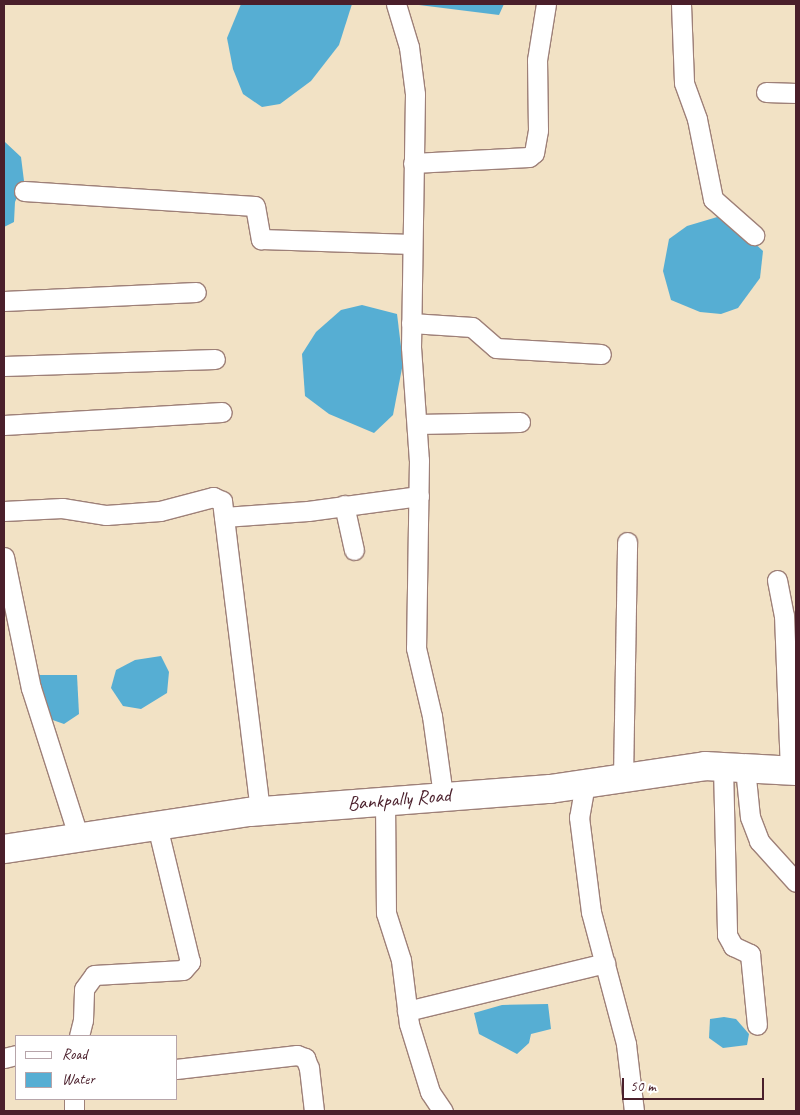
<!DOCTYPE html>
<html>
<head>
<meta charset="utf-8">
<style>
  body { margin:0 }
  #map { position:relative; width:800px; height:1115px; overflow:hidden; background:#f2e2c5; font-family:Caveat,sans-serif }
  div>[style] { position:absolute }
  .water>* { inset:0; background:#56aed3 }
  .roads { filter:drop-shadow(1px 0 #9e8078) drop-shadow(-1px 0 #9e8078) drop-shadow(0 1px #9e8078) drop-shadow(0 -1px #9e8078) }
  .street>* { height:19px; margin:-9.5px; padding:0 9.5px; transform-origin:9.5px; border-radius:9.5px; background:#fff }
  .secondary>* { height:28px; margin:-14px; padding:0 14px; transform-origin:14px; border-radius:14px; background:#fff }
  span { translate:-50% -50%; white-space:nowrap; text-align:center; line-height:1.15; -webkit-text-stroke:4.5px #fff; paint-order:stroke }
  .street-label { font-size:20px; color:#4a1f2b }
  .frame { position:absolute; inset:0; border:5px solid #4a1f2b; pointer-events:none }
  .legend { position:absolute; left:15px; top:1035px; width:162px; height:65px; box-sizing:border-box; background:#fff; border:1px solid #b7a5aa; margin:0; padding:6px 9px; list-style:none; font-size:15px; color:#4a1f2b }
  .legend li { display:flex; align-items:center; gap:10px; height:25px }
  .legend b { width:25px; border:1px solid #b7a5aa }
  .scale { position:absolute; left:622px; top:1078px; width:142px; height:22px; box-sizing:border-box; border:2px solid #4a1f2b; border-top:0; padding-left:6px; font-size:15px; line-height:18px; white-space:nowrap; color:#4a1f2b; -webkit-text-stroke:4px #fff; paint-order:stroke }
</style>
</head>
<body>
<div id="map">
  <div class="water">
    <i style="clip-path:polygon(241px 4px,352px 4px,339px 45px,311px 81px,280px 104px,262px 107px,243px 94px,233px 69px,227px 38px)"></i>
    <i style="clip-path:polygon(411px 4px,504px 4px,499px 15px)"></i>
    <i style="clip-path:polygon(5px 142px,21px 157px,24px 181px,15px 202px,14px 222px,4px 227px)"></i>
    <i style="clip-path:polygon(724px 215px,763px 251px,760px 278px,738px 308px,721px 314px,700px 312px,671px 300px,663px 271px,669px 239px,687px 226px)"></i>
    <i style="clip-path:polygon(362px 305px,397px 314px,403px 363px,393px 415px,374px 433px,329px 414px,305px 396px,302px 354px,316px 332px,341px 310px)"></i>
    <i style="clip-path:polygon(161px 656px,169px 672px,167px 693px,141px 709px,123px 706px,111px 688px,116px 670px,135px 660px)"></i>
    <i style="clip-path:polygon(36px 675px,77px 675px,79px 714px,64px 724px,47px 718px)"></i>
    <i style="clip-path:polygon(548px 1004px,551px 1029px,531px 1034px,529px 1043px,517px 1054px,479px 1034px,474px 1013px,502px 1005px)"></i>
    <i style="clip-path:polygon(724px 1017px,736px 1019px,749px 1034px,747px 1045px,723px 1048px,709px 1038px,710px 1019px)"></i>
  </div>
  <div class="roads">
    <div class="street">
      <i style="left:396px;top:4px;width:45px;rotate:73.2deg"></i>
      <i style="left:409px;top:47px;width:47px;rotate:82.7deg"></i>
      <i style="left:415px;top:94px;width:253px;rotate:90.9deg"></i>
      <i style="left:411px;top:347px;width:113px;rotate:86deg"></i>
      <i style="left:419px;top:460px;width:188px;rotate:90.9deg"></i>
      <i style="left:416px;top:648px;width:70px;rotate:76.8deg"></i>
      <i style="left:432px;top:716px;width:80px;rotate:82.1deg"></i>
      <i style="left:681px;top:4px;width:79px;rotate:87.8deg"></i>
      <i style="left:684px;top:83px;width:38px;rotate:70deg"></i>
      <i style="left:697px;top:119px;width:82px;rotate:78.7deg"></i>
      <i style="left:713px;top:199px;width:55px;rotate:41.3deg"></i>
      <i style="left:766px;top:92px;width:30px;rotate:2deg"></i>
      <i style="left:413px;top:163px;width:116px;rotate:-3deg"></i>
      <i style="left:529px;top:157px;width:6px;rotate:-39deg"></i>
      <i style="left:534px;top:153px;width:23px;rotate:-80deg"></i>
      <i style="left:538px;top:130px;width:70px;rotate:-90.8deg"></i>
      <i style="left:537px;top:60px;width:57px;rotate:-80.9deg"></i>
      <i style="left:24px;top:191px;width:231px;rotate:3.7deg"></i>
      <i style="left:255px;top:206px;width:34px;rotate:80deg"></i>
      <i style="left:261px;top:239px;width:151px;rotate:1.9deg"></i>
      <i style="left:4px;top:301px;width:192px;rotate:-2.7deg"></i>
      <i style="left:411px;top:323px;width:61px;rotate:3.8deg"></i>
      <i style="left:472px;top:327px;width:32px;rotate:41deg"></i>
      <i style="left:496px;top:348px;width:105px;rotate:3.3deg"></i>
      <i style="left:4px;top:366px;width:211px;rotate:-1.9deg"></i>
      <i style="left:417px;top:424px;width:103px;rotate:-1.1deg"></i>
      <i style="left:4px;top:425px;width:218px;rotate:-3.4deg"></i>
      <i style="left:344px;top:505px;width:46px;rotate:77.5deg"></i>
      <i style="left:4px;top:511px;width:58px;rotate:-3deg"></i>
      <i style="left:62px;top:508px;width:45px;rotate:9deg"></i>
      <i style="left:106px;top:515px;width:54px;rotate:-4.2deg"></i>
      <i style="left:160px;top:511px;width:55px;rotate:-14.8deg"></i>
      <i style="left:213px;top:497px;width:10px;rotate:24deg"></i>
      <i style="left:222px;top:501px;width:312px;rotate:83deg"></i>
      <i style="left:224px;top:517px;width:84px;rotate:-4.1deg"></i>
      <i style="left:308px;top:511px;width:112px;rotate:-7.7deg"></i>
      <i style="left:4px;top:557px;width:134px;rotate:78.4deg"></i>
      <i style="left:31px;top:688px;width:157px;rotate:72.3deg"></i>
      <i style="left:777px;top:580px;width:36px;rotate:79deg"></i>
      <i style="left:784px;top:615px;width:155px;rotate:87.8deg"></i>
      <i style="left:723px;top:767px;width:168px;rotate:88.6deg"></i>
      <i style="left:727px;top:935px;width:13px;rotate:61deg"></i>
      <i style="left:733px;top:946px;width:19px;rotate:25deg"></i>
      <i style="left:750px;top:954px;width:71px;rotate:84.4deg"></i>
      <i style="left:745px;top:768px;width:49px;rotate:84.2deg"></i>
      <i style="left:750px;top:817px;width:26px;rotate:69deg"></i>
      <i style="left:759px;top:841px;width:55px;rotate:47.9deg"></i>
      <i style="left:623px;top:778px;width:236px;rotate:-89deg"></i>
      <i style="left:585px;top:784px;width:34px;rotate:100deg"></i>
      <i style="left:579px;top:817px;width:96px;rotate:82.8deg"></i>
      <i style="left:591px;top:912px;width:137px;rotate:75.1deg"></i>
      <i style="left:626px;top:1044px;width:67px;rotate:83.2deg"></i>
      <i style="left:385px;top:800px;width:113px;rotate:89.5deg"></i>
      <i style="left:386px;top:913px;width:49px;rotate:72.3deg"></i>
      <i style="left:401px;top:960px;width:64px;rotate:82.9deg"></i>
      <i style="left:409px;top:1024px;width:71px;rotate:72.8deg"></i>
      <i style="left:430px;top:1092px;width:23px;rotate:56deg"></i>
      <i style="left:407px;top:1011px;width:204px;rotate:-13.6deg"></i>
      <i style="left:79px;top:1036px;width:16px;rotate:-76deg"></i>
      <i style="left:83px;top:1020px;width:31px;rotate:-88deg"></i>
      <i style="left:84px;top:989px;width:17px;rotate:-54deg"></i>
      <i style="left:94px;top:975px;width:89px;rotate:-3.2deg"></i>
      <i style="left:183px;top:970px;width:11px;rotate:-49deg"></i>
      <i style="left:190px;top:962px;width:140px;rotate:-103.6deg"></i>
      <i style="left:4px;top:1058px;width:12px;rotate:-14deg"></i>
      <i style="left:176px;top:1069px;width:122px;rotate:-6.6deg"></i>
      <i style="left:297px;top:1055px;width:9px;rotate:21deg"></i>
      <i style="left:305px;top:1058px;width:11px;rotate:68deg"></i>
      <i style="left:309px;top:1068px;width:43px;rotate:83.4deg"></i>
      <i style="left:74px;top:1111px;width:12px;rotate:-90deg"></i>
    </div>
    <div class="secondary">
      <i style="left:4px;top:849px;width:249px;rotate:-8.6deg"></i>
      <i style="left:250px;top:812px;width:301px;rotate:-4.4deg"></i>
      <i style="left:550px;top:789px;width:157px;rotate:-8.4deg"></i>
      <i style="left:705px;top:766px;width:91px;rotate:3.1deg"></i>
    </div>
  </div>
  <div class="street-label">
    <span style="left:399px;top:799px;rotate:-5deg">Bankpally Road</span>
  </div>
  <div class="frame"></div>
  <ul class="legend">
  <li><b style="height:6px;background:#fff"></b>Road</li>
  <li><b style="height:14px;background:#56aed3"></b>Water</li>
  </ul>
  <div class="scale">50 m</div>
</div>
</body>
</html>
